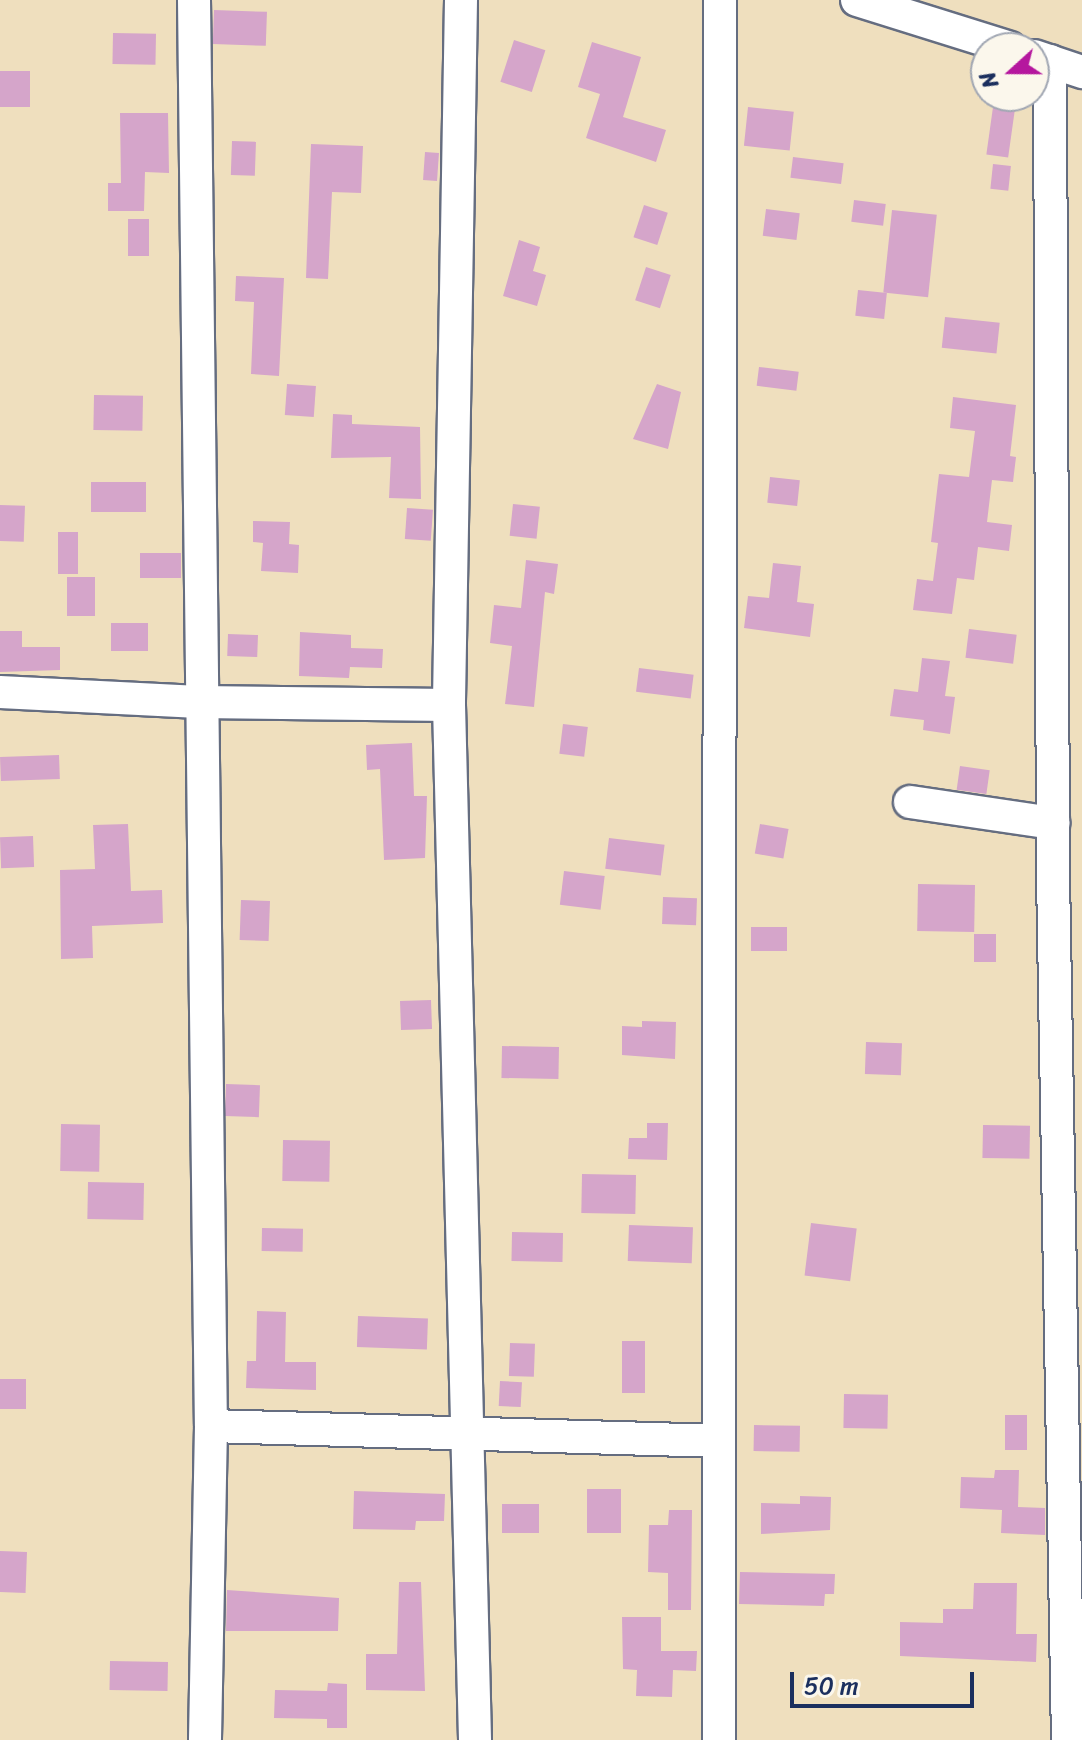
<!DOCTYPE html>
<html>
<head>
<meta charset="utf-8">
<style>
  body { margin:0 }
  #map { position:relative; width:1082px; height:1740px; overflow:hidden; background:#efdfbe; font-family:Sriracha,sans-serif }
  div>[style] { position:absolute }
  .building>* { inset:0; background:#d5a5ca; transform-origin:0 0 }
  .roads { filter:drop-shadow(2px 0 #656d80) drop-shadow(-2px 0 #656d80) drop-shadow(0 2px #656d80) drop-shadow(0 -2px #656d80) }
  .minor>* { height:32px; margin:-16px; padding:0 16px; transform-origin:16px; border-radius:16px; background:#fff }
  span { translate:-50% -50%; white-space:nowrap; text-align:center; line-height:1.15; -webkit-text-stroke:6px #fbf7ec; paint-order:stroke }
  .north { position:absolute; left:970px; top:32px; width:80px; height:80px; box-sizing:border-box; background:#fbf7ec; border:2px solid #a1a7b3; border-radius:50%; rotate:249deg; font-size:22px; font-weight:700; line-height:32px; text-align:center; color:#1b2f5e }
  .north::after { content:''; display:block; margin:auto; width:28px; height:36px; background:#b5179e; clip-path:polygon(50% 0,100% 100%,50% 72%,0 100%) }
  .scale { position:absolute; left:790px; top:1672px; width:184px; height:36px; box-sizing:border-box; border:4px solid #1b2f5e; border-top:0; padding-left:10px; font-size:24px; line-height:28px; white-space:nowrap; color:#1b2f5e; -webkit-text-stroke:6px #fbf7ec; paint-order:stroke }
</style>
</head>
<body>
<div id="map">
  <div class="building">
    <i style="left:214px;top:10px;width:53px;height:34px;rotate:2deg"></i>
    <i style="left:113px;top:33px;width:43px;height:31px;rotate:1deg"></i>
    <i style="left:514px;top:40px;width:33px;height:44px;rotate:18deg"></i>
    <i style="clip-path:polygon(592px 42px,641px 57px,623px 117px,666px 130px,656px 162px,586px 138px,600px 94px,578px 87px)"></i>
    <i style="left:0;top:71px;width:30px;height:36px"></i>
    <i style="left:994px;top:100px;width:22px;height:55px;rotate:8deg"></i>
    <i style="left:748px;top:107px;width:46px;height:39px;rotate:6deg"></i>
    <i style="clip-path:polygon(120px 113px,168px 113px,169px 173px,145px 172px,144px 211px,108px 211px,108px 183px,121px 183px)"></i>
    <i style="left:232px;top:141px;width:24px;height:34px;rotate:2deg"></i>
    <i style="clip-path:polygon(311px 144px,363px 146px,361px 193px,332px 192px,328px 279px,306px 278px)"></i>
    <i style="left:425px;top:152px;width:14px;height:28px;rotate:4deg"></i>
    <i style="left:793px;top:157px;width:51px;height:21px;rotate:7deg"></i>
    <i style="left:993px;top:164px;width:18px;height:25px;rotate:6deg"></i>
    <i style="left:854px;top:200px;width:32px;height:22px;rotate:7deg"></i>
    <i style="left:644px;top:205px;width:25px;height:34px;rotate:18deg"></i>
    <i style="left:766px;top:209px;width:34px;height:27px;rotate:7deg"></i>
    <i style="left:892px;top:210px;width:45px;height:83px;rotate:6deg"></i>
    <i style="left:128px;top:219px;width:21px;height:37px"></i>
    <i style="clip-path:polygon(519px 240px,540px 247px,533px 271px,546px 275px,537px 306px,503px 296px)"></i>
    <i style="left:646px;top:267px;width:26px;height:35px;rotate:18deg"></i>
    <i style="clip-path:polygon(236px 276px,284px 278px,279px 376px,251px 374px,254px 302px,235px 301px)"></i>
    <i style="left:858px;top:290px;width:29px;height:26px;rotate:6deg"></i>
    <i style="left:945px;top:317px;width:55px;height:31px;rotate:6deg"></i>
    <i style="left:759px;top:367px;width:40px;height:19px;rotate:7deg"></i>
    <i style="left:287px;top:384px;width:29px;height:31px;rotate:4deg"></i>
    <i style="clip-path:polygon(657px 384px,681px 392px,668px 449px,633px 439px)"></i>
    <i style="left:94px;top:395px;width:49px;height:35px;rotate:1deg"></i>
    <i style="clip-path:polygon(953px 397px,1016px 405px,1010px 456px,1016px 457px,1013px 482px,992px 480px,987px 522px,1012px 525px,1009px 551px,978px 547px,974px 580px,957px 578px,952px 614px,913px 610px,917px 579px,933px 581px,938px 543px,931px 542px,939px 474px,969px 477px,975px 431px,950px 428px)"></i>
    <i style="clip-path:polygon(333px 414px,352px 415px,352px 424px,420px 427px,421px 499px,389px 498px,391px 457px,331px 458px)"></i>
    <i style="left:770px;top:477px;width:30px;height:26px;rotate:6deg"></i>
    <i style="left:91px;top:482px;width:55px;height:30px"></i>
    <i style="left:513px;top:504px;width:27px;height:32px;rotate:6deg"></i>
    <i style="left:0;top:505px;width:25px;height:36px;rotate:2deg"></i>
    <i style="left:407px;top:508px;width:26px;height:31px;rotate:4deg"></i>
    <i style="clip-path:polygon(253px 521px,290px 522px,289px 544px,299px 545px,298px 573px,261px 571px,263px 543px,253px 542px)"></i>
    <i style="left:58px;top:532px;width:20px;height:42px"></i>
    <i style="left:140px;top:553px;width:41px;height:25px"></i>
    <i style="clip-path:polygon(526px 560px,558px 564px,554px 594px,545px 592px,534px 707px,505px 704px,512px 646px,490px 643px,494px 605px,521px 608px)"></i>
    <i style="clip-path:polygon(773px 563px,801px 566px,797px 602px,814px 604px,810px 637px,744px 628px,748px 596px,769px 598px)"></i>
    <i style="left:67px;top:577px;width:28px;height:39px"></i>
    <i style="left:111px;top:623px;width:37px;height:28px"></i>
    <i style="left:969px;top:629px;width:48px;height:29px;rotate:7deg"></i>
    <i style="clip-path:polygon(0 631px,22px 631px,22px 647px,60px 647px,60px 670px,0 672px)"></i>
    <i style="clip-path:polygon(300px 632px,351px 635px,351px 648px,383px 649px,382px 668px,350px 667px,349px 678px,299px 676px)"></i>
    <i style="left:228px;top:634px;width:30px;height:22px;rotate:2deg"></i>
    <i style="clip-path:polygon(922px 658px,950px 661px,945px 696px,955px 697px,950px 734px,923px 730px,924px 720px,890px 716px,894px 689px,918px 692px)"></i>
    <i style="left:639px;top:668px;width:55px;height:24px;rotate:7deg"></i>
    <i style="left:563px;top:724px;width:25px;height:30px;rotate:7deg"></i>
    <i style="clip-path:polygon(412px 743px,414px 796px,427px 796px,425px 858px,384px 860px,380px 769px,367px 770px,366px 745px)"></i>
    <i style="left:59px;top:755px;width:24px;height:59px;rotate:88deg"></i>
    <i style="left:960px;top:766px;width:30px;height:24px;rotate:8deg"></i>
    <i style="clip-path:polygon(128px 824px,131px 891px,162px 890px,163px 923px,92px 926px,93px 958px,61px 959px,60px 870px,95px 869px,93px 825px)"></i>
    <i style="left:760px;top:824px;width:29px;height:30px;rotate:10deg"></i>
    <i style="left:33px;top:836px;width:31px;height:33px;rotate:88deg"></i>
    <i style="left:609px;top:838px;width:56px;height:31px;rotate:7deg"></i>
    <i style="left:564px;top:871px;width:41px;height:34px;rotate:7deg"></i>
    <i style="left:918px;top:884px;width:57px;height:47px;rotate:1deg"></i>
    <i style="left:663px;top:897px;width:34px;height:27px;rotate:2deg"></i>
    <i style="left:241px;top:900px;width:29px;height:40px;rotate:2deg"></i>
    <i style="left:751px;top:927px;width:36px;height:24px"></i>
    <i style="left:974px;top:934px;width:22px;height:28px"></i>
    <i style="left:431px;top:1000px;width:29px;height:31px;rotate:88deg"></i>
    <i style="clip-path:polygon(642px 1021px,676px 1022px,675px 1059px,622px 1055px,622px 1026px,642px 1027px)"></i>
    <i style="left:866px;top:1042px;width:36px;height:32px;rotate:2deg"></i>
    <i style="left:502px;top:1046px;width:57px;height:32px;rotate:1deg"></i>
    <i style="left:226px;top:1084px;width:34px;height:32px;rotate:2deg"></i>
    <i style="clip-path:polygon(647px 1123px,668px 1123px,667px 1160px,628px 1159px,629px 1138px,647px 1138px)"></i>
    <i style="left:61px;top:1124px;width:39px;height:47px;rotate:1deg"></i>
    <i style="left:983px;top:1125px;width:47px;height:33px;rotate:1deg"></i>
    <i style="left:283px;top:1140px;width:47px;height:41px;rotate:1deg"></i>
    <i style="left:582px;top:1174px;width:54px;height:39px;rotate:1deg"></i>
    <i style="left:88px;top:1182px;width:56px;height:37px;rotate:1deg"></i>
    <i style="left:811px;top:1223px;width:46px;height:53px;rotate:7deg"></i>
    <i style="left:629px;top:1225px;width:64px;height:36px;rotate:2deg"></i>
    <i style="left:262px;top:1228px;width:41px;height:23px;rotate:1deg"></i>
    <i style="left:512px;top:1232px;width:51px;height:29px;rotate:1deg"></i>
    <i style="clip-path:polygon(257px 1311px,286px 1312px,285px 1362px,316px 1362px,316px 1390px,246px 1388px,247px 1361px,256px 1361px)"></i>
    <i style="left:358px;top:1316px;width:70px;height:31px;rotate:2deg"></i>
    <i style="left:622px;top:1341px;width:23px;height:52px"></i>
    <i style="left:510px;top:1343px;width:25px;height:33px;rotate:2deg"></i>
    <i style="left:0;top:1379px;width:26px;height:30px"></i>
    <i style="left:500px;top:1381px;width:22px;height:25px;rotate:3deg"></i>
    <i style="left:844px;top:1394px;width:44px;height:34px;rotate:1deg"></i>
    <i style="left:1005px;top:1415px;width:22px;height:35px"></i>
    <i style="left:754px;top:1425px;width:46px;height:26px;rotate:1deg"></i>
    <i style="clip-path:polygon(995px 1470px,1019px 1470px,1018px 1507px,1045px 1508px,1045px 1535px,1001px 1533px,1002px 1510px,960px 1508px,961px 1477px,994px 1478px)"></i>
    <i style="left:587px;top:1489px;width:34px;height:44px"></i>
    <i style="clip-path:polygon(354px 1491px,445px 1494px,444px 1521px,416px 1521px,415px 1530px,353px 1529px)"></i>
    <i style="clip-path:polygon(800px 1496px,831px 1497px,830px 1530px,761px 1534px,761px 1503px,800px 1504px)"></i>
    <i style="left:502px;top:1504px;width:37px;height:29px"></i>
    <i style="clip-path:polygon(669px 1510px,692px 1510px,691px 1610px,668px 1610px,668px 1573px,648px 1572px,649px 1525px,668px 1525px)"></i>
    <i style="left:0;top:1551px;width:27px;height:41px;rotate:2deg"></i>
    <i style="clip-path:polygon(740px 1572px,835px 1574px,834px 1594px,825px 1594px,824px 1606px,739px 1604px)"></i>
    <i style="clip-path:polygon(399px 1582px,421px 1582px,425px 1691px,366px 1690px,366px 1654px,397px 1654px)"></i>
    <i style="clip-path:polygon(974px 1583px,1017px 1583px,1016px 1634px,1037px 1634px,1036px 1662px,900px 1656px,900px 1622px,943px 1623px,943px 1609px,973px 1609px)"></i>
    <i style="clip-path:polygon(227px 1590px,339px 1598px,338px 1631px,226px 1631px)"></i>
    <i style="clip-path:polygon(622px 1617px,661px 1617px,661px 1651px,697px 1651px,696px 1671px,673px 1670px,672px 1697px,636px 1696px,637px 1670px,623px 1669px)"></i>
    <i style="left:110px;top:1661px;width:58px;height:29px;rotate:1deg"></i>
    <i style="clip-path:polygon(328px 1683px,347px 1684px,347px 1728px,327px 1728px,327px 1719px,274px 1718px,275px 1690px,327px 1691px)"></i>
  </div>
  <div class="roads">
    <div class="minor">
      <i style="left:194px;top:0;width:1426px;rotate:89.32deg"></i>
      <i style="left:211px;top:1426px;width:314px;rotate:91.1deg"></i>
      <i style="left:461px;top:0;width:705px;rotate:90.98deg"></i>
      <i style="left:449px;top:705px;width:1035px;rotate:88.56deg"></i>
      <i style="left:857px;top:0;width:160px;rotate:17.4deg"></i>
      <i style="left:1034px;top:56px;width:51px;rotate:18.4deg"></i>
      <i style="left:1050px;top:61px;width:813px;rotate:89.79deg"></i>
      <i style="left:1053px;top:874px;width:866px;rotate:89.01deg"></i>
      <i style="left:0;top:692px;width:199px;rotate:2.9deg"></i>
      <i style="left:199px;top:702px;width:250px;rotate:0.7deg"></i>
      <i style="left:910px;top:802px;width:145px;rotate:8.4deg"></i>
      <i style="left:211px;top:1426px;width:508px;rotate:1.69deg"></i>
      <i style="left:719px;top:1740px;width:1740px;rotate:-89.97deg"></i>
    </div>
  </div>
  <div class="north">N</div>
  <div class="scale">50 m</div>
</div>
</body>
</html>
